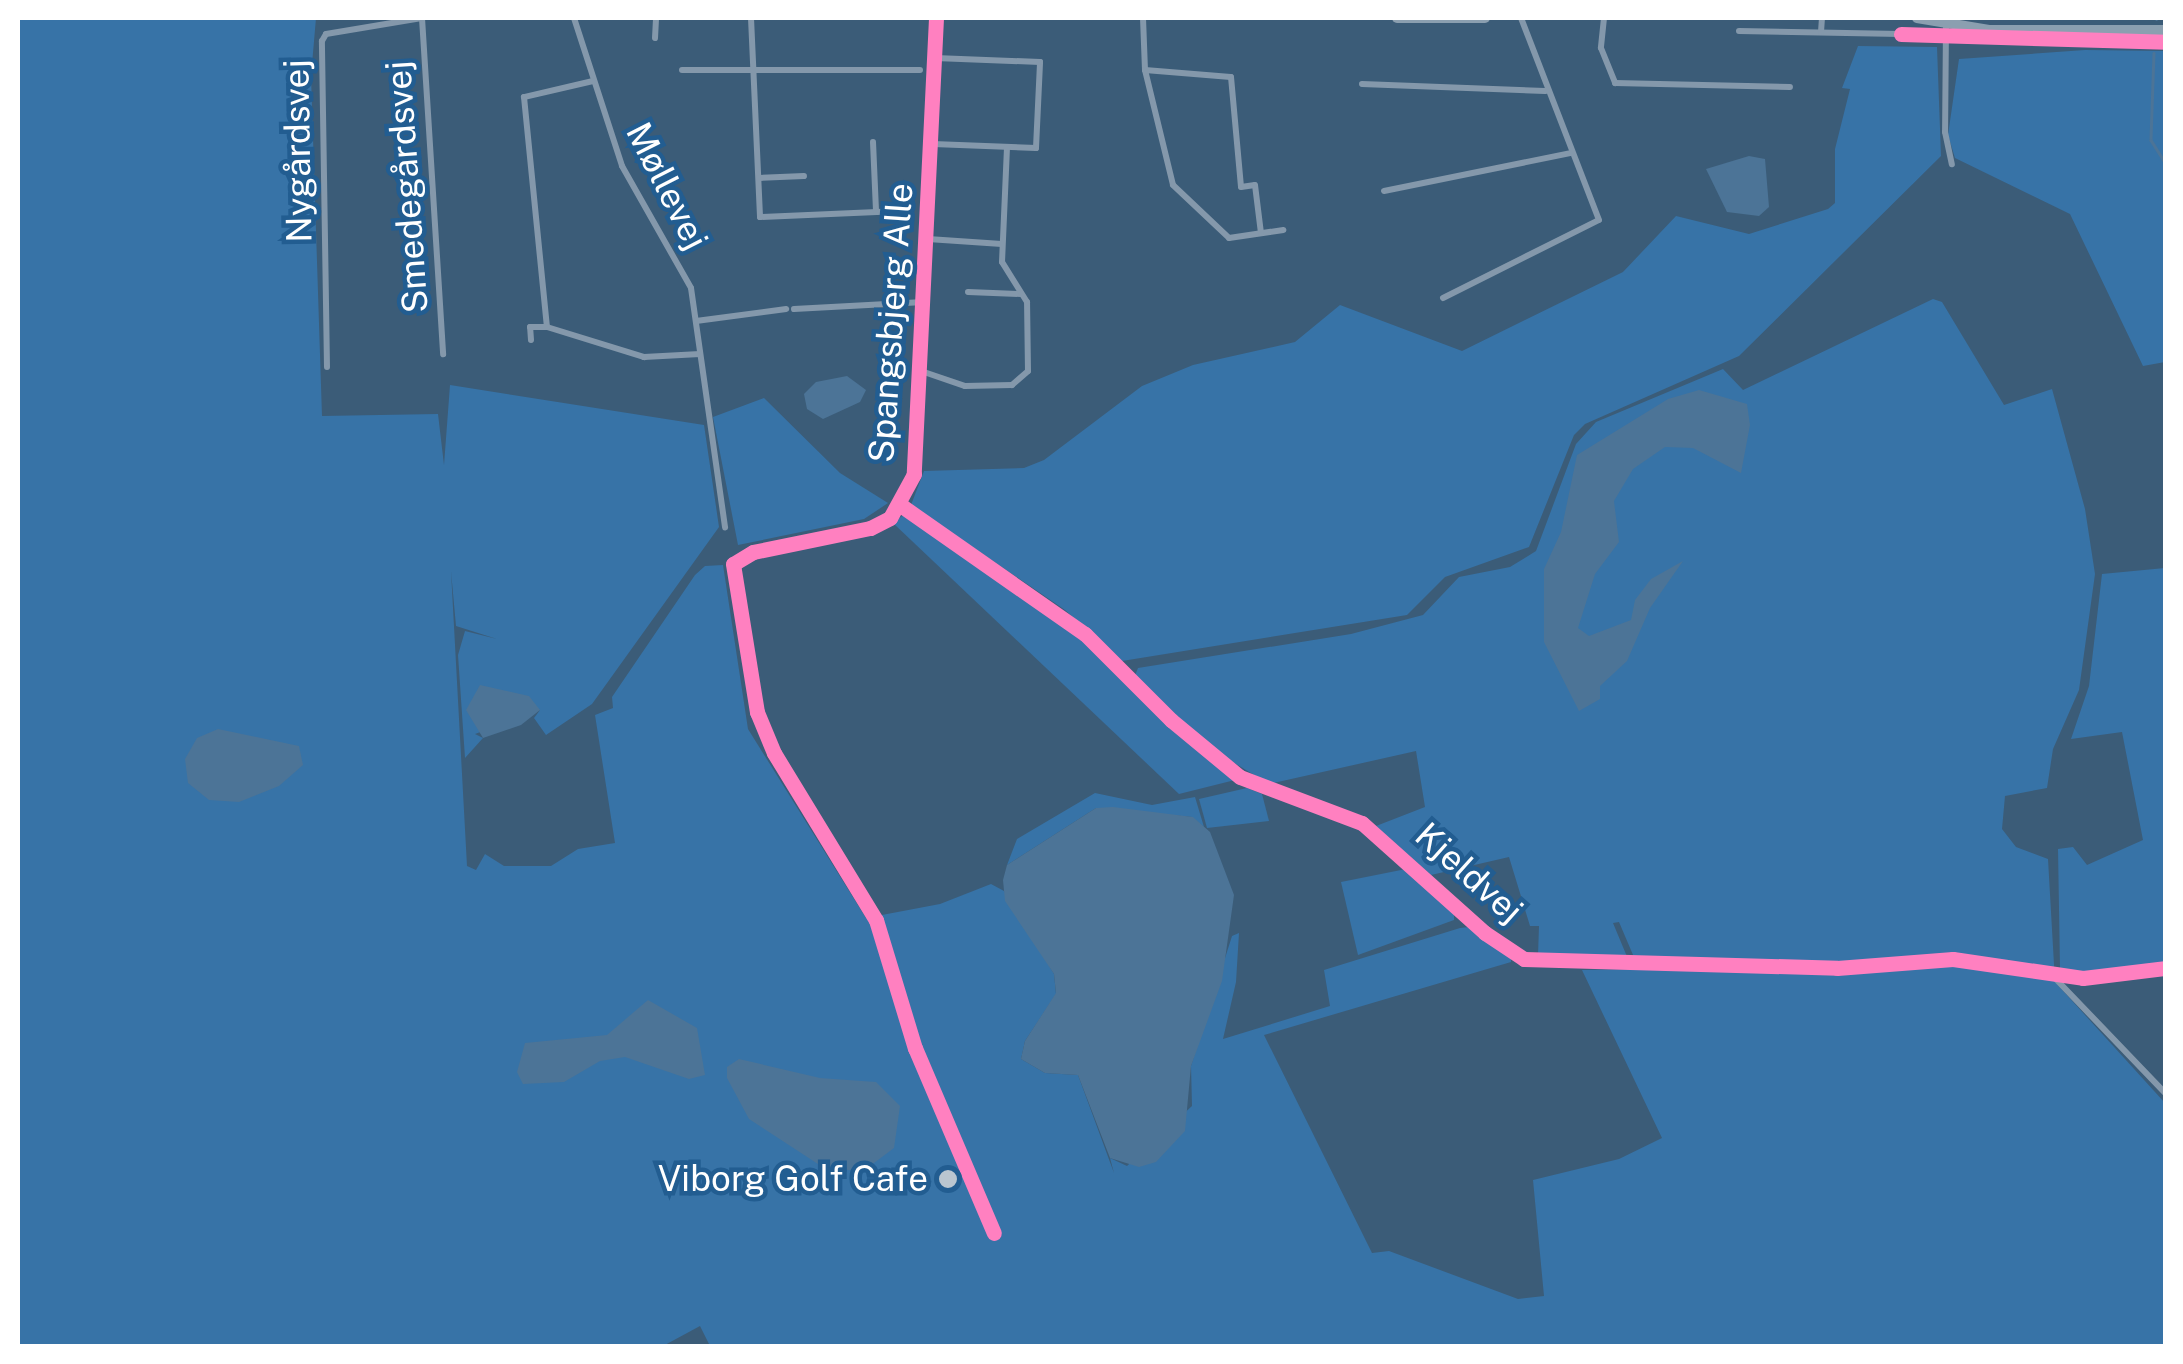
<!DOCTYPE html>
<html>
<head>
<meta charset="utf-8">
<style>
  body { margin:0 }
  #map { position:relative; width:2183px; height:1364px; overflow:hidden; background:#3b5c78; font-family:"Public Sans",sans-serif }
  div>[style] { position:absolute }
  .green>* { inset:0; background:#3773a7 }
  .water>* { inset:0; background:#4c7497 }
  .stream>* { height:2.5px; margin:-1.25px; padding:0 1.25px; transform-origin:1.25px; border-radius:1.25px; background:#4c7497 }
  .street>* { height:6px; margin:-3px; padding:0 3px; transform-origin:3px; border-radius:3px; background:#8498ab }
  .secondary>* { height:10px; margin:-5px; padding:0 5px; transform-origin:5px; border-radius:5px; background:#8b9fb0 }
  .cycleway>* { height:15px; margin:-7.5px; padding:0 7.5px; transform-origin:7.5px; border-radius:7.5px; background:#ff80c0 }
  .dots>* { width:28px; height:28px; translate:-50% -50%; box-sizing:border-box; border:5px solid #225d91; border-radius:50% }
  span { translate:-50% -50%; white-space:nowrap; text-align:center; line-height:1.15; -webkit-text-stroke:9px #225d91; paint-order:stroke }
  .street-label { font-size:35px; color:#fff }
  .poi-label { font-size:35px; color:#fff }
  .right { translate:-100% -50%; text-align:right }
  .frame { position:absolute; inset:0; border:20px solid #fff; pointer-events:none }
</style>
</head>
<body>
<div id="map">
  <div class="green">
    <i style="clip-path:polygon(18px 18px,316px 18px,311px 76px,322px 416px,438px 414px,444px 465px,450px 385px,704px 425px,719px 527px,592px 704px,546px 735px,534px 718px,540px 710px,475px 734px,483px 738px,465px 758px,458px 655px,465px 631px,497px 639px,456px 626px,451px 571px,467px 866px,476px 870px,485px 854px,504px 866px,551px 866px,578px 849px,615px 843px,595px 715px,613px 708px,612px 697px,695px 575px,705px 566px,723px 565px,748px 729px,866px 918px,940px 904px,991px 884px,1004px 891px,1054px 974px,1056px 994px,1025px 1041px,1021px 1059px,1045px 1073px,1078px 1075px,1114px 1173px,1110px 1158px,1127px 1166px,1192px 1106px,1191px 1066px,1232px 936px,1239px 933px,1236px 982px,1223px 1039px,1330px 1006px,1324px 970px,1460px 928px,1469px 927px,1511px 957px,1511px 962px,1264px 1035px,1372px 1253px,1389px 1251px,1518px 1299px,1544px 1296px,1533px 1180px,1619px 1159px,1662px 1138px,1582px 970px,1639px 969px,1619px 922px,1613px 923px,1628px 959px,1538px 955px,1539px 926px,1530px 926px,1509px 857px,1431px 875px,1376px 826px,1425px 807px,1416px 751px,1269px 784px,1208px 747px,1134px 678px,1138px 668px,1351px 634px,1423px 615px,1459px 577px,1510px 567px,1536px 551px,1576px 444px,1596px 422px,1723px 369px,1743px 390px,1933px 299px,1942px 302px,2004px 405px,2052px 389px,2085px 509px,2095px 574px,2079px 690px,2053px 749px,2047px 788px,2005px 796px,2002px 829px,2016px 847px,2048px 859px,2055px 982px,2165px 1103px,2165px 1346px,710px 1346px,700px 1326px,663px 1346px,18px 1346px)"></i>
    <i style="clip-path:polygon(1858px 46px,1937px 47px,1941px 156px,1739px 356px,1585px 424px,1574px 435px,1529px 547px,1445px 577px,1407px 615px,1122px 661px,1065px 610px,911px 505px,924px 471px,1024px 468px,1044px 460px,1142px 386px,1193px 365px,1295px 342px,1340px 305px,1462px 351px,1623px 272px,1676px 216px,1749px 234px,1828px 209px,1835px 203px,1835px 149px,1850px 89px,1842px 88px)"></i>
    <i style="clip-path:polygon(2085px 50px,2165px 51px,2165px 362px,2143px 366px,2070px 214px,1955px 158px,1948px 135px,1959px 59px)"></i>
    <i style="clip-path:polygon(764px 398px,840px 473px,888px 503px,864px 519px,738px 545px,713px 417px)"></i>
    <i style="clip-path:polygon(906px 513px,1050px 611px,1235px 780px,1179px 794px,893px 523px)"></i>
    <i style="clip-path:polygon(2165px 568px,2165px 963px,2068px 973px,2060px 969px,2058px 849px,2073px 847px,2087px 865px,2143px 840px,2122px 732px,2071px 739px,2089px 686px,2102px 574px)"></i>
    <i style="clip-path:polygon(1247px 788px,1262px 794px,1269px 821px,1207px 828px,1199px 799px)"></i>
    <i style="clip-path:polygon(1095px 793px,1152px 805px,1195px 797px,1204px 827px,1192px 817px,1096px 808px,1007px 865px,1017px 839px)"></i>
    <i style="clip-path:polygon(1411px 868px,1454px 909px,1454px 920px,1358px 955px,1341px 882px)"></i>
  </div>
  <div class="water">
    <i style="clip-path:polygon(1749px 156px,1765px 159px,1769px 207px,1759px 216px,1727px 212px,1706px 169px)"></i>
    <i style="clip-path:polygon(847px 376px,866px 390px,860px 402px,823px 419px,807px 409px,804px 394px,816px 382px)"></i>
    <i style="clip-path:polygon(1699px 390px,1747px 404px,1750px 425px,1741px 473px,1693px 448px,1665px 447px,1633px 469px,1614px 501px,1619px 542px,1595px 574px,1578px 628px,1589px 636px,1631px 620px,1635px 600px,1651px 579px,1683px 561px,1650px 608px,1627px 661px,1600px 686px,1600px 699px,1579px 711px,1544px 642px,1544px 569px,1561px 532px,1577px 455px,1668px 399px)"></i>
    <i style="clip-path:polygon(480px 685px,529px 696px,540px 710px,521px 725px,483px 738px,466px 710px)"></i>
    <i style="clip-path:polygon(218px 729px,299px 746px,303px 765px,279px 786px,239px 802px,209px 800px,188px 783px,185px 759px,197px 738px)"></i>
    <i style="clip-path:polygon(1113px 807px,1193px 817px,1210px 832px,1234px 895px,1222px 981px,1191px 1066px,1185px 1131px,1156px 1162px,1139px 1167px,1110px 1158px,1078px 1075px,1045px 1073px,1021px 1059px,1025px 1041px,1056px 993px,1054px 974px,1005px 901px,1003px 880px,1007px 865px,1096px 808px)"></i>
    <i style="clip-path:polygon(648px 1000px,697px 1028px,705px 1075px,689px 1079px,625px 1057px,600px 1061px,564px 1082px,523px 1084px,517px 1072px,525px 1043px,607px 1035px)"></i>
    <i style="clip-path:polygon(739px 1059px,820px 1078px,876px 1082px,900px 1106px,894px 1148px,862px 1172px,821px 1166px,749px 1119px,727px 1078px,727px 1067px)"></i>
  </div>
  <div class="stream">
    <i style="left:2156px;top:19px;width:1px;rotate:-45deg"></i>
    <i style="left:2154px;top:53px;width:87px;rotate:92deg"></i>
    <i style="left:2151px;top:140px;width:28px;rotate:58deg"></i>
  </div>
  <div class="street">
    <i style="left:422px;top:18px;width:337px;rotate:86.4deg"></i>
    <i style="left:574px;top:18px;width:156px;rotate:72deg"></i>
    <i style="left:622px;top:166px;width:140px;rotate:60.5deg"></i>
    <i style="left:691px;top:288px;width:242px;rotate:81.9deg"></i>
    <i style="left:751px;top:18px;width:199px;rotate:87.4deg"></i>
    <i style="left:760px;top:217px;width:140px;rotate:-2.5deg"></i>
    <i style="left:936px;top:18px;width:457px;rotate:92.8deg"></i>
    <i style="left:914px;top:474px;width:50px;rotate:118.6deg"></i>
    <i style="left:890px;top:518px;width:22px;rotate:153deg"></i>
    <i style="left:870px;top:528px;width:119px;rotate:168.4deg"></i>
    <i style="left:753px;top:552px;width:23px;rotate:149deg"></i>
    <i style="left:733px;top:564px;width:150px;rotate:80.8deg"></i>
    <i style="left:757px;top:712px;width:44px;rotate:67.5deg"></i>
    <i style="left:774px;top:753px;width:196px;rotate:58.6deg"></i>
    <i style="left:876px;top:920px;width:134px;rotate:73.1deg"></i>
    <i style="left:915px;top:1048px;width:201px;rotate:66.9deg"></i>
    <i style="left:1143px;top:18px;width:52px;rotate:87.8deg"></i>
    <i style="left:1145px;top:70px;width:118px;rotate:76.3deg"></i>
    <i style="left:1173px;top:185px;width:77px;rotate:43.4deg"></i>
    <i style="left:1229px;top:238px;width:55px;rotate:-8.4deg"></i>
    <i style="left:1604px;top:18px;width:30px;rotate:96deg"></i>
    <i style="left:1601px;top:48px;width:38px;rotate:68deg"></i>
    <i style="left:1615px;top:83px;width:175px;rotate:1.3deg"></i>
    <i style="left:1946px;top:25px;width:107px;rotate:90.5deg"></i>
    <i style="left:1945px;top:132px;width:33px;rotate:78deg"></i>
    <i style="left:1739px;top:31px;width:162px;rotate:1.1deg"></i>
    <i style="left:1821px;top:32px;width:14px;rotate:-86deg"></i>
    <i style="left:655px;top:38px;width:20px;rotate:-87deg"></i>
    <i style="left:682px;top:70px;width:238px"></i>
    <i style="left:1145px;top:70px;width:86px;rotate:4.7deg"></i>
    <i style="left:1231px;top:77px;width:110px;rotate:84.8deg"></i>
    <i style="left:1241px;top:187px;width:14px;rotate:-8deg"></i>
    <i style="left:1255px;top:185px;width:48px;rotate:82.9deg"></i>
    <i style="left:593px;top:81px;width:71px;rotate:166.9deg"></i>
    <i style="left:524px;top:97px;width:231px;rotate:84.3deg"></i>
    <i style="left:547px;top:327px;width:102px;rotate:17.2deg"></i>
    <i style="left:644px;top:357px;width:56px;rotate:-3.1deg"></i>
    <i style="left:1362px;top:84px;width:183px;rotate:2.2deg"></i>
    <i style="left:873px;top:142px;width:70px;rotate:87.5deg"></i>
    <i style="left:933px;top:144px;width:103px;rotate:2.2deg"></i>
    <i style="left:1036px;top:148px;width:86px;rotate:-87.3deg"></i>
    <i style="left:1040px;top:62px;width:105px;rotate:-177.8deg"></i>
    <i style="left:759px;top:178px;width:45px;rotate:-2.5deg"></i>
    <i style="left:1384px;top:191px;width:190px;rotate:-11.5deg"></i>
    <i style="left:928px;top:239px;width:74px;rotate:3.9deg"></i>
    <i style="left:968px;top:292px;width:53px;rotate:2.2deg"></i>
    <i style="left:1443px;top:298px;width:174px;rotate:-26.6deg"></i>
    <i style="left:1599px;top:220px;width:217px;rotate:-111.1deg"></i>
    <i style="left:794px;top:309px;width:130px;rotate:-3.1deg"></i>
    <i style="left:696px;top:321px;width:91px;rotate:-7.6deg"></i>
    <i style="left:531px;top:340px;width:13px;rotate:-94deg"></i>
    <i style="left:530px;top:327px;width:17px"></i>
    <i style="left:327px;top:367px;width:326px;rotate:-90.9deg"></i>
    <i style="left:322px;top:41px;width:8px;rotate:-60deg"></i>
    <i style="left:326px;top:34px;width:97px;rotate:-9.5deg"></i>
    <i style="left:921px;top:371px;width:46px;rotate:18.8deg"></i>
    <i style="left:965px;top:386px;width:47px;rotate:-1.2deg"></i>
    <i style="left:1012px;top:385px;width:21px;rotate:-41deg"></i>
    <i style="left:1028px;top:371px;width:69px;rotate:-90.8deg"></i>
    <i style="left:1027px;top:302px;width:47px;rotate:-122deg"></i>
    <i style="left:1002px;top:262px;width:115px;rotate:-87.5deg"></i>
    <i style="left:899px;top:504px;width:227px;rotate:35deg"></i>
    <i style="left:1085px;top:634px;width:122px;rotate:45deg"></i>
    <i style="left:1171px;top:720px;width:89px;rotate:39.6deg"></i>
    <i style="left:1240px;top:777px;width:130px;rotate:20.7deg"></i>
    <i style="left:1362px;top:823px;width:165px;rotate:41.8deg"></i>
    <i style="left:1485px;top:933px;width:47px;rotate:33.7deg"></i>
    <i style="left:1524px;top:959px;width:313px;rotate:1.6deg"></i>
    <i style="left:1837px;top:968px;width:116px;rotate:-4.4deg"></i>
    <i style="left:1953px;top:959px;width:131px;rotate:8.3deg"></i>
    <i style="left:2083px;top:978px;width:84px;rotate:-6.9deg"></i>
    <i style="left:2052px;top:975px;width:165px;rotate:46.2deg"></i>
  </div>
  <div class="secondary">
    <i style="left:1397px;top:18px;width:88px"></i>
    <i style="left:1917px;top:18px;width:73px;rotate:9.5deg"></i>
    <i style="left:1989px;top:30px;width:177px"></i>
  </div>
  <div class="cycleway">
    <i style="left:936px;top:18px;width:457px;rotate:92.8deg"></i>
    <i style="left:914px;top:474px;width:50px;rotate:118.6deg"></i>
    <i style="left:890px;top:518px;width:22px;rotate:153deg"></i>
    <i style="left:870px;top:528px;width:119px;rotate:168.4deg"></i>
    <i style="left:753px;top:552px;width:23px;rotate:149deg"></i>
    <i style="left:733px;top:564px;width:150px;rotate:80.8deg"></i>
    <i style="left:757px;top:712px;width:44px;rotate:67.5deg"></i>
    <i style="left:774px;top:753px;width:196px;rotate:58.6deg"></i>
    <i style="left:876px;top:920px;width:134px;rotate:73.1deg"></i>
    <i style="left:915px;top:1048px;width:201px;rotate:66.9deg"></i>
    <i style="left:1901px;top:34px;width:265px;rotate:1.7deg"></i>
    <i style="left:899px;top:504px;width:227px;rotate:35deg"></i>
    <i style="left:1085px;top:634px;width:122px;rotate:45deg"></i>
    <i style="left:1171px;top:720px;width:89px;rotate:39.6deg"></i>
    <i style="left:1240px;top:777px;width:130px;rotate:20.7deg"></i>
    <i style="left:1362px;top:823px;width:165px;rotate:41.8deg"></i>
    <i style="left:1485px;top:933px;width:47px;rotate:33.7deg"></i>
    <i style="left:1524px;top:959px;width:313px;rotate:1.6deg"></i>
    <i style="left:1837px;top:968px;width:116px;rotate:-4.4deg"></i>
    <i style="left:1953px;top:959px;width:131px;rotate:8.3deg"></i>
    <i style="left:2083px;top:978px;width:84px;rotate:-6.9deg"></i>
  </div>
  <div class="dots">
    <i style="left:948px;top:1179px;background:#bac6d0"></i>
  </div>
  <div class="street-label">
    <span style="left:298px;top:151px;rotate:-91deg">Nygårdsvej</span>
    <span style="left:667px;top:186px;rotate:63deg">Møllevej</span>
    <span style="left:407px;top:187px;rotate:-94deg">Smedegårdsvej</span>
    <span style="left:891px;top:323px;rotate:-86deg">Spangsbjerg Alle</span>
    <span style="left:1469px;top:873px;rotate:42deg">Kjeldvej</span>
  </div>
  <div class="poi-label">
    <span class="right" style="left:928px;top:1179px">Viborg Golf Cafe</span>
  </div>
  <div class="frame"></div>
</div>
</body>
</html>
